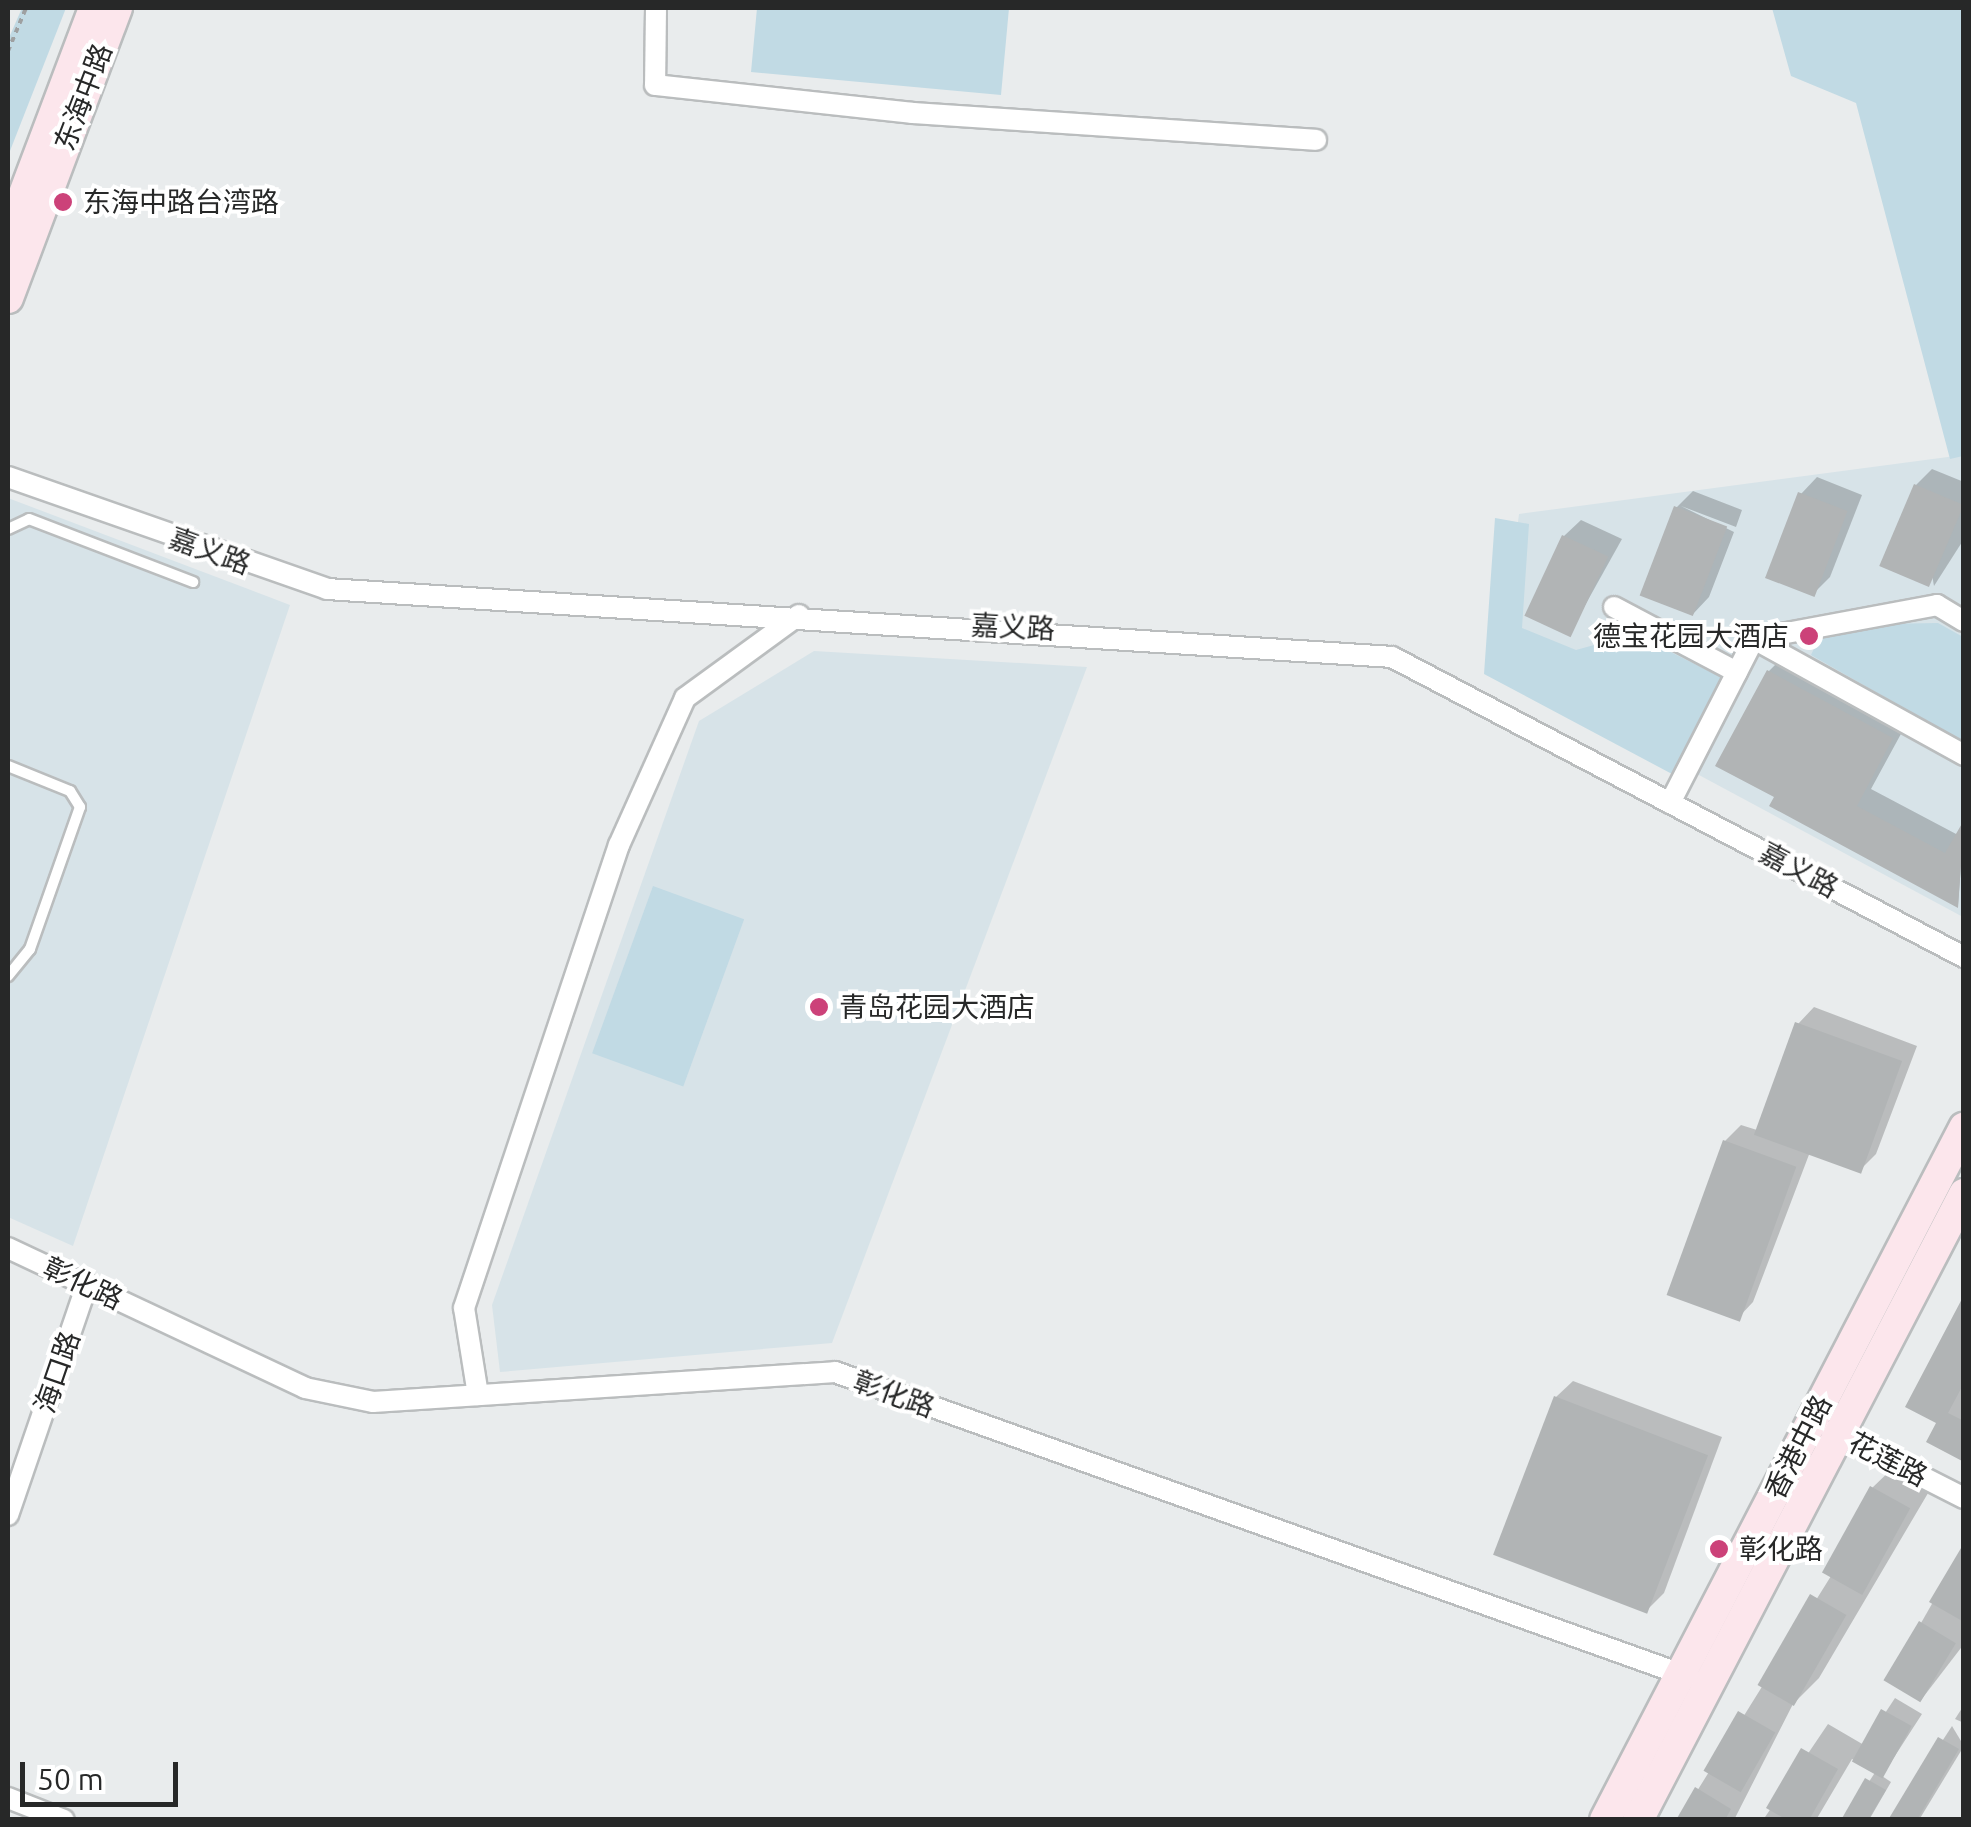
<!DOCTYPE html>
<html>
<head>
<meta charset="utf-8">
<style>
  body { margin:0 }
  #map { position:relative; width:1971px; height:1827px; overflow:hidden; background:#e9eced; font-family:Ubuntu,"Noto Sans SC",sans-serif }
  div>[style] { position:absolute }
  .built>* { inset:0; background:#d7e3e8 }
  .green>* { inset:0; background:#c1dae4; transform-origin:0 0 }
  .shadow>* { inset:0; background:#0003 }
  .building>* { inset:0; background:#b1b4b5; transform-origin:0 0 }
  .path>* { height:4px; margin-top:-2px; transform-origin:0; background:repeating-linear-gradient(90deg,#9ea0a1 0 5px,transparent 0 10px) }
  .roads { filter:drop-shadow(2px 0 #babdbe) drop-shadow(-2px 0 #babdbe) drop-shadow(0 2px #babdbe) drop-shadow(0 -2px #babdbe) }
  .lane>* { height:10px; margin:-5px; padding:0 5px; transform-origin:5px; border-radius:5px; background:#fff }
  .street>* { height:20px; margin:-10px; padding:0 10px; transform-origin:10px; border-radius:10px; background:#fff }
  .secondary>* { height:30px; margin:-15px; padding:0 15px; transform-origin:15px; border-radius:15px; background:#fce6ec }
  .dots>* { width:28px; height:28px; translate:-50% -50%; box-sizing:border-box; border:5px solid #fff; border-radius:50% }
  span { translate:-50% -50%; white-space:nowrap; text-align:center; line-height:1.15; -webkit-text-stroke:8px #fff; paint-order:stroke }
  .street-label { font-size:28px; color:#272828 }
  .poi-label { font-size:28px; color:#272828 }
  .left { translate:0 -50%; text-align:left }
  .right { translate:-100% -50%; text-align:right }
  .frame { position:absolute; inset:0; border:10px solid #272828; pointer-events:none }
  .scale { position:absolute; left:20px; top:1762px; width:158px; height:45px; box-sizing:border-box; border:5px solid #272828; border-top:0; padding-left:12px; font-size:30px; line-height:35px; white-space:nowrap; color:#272828; -webkit-text-stroke:8px #fff; paint-order:stroke }
</style>
</head>
<body>
<div id="map">
  <div class="built">
    <i style="clip-path:polygon(1963px 455px,1963px 917px,1500px 668px,1519px 514px)"></i>
    <i style="clip-path:polygon(8px 498px,290px 605px,73px 1246px,8px 1217px)"></i>
    <i style="clip-path:polygon(814px 651px,1087px 667px,832px 1343px,500px 1372px,492px 1305px,699px 721px)"></i>
  </div>
  <div class="green">
    <i style="clip-path:polygon(22px 8px,66px 8px,8px 156px,8px 40px)"></i>
    <i style="clip-path:polygon(757px 8px,1009px 8px,1001px 95px,751px 72px)"></i>
    <i style="clip-path:polygon(1772px 8px,1963px 8px,1963px 456px,1950px 459px,1856px 103px,1791px 76px)"></i>
    <i style="clip-path:polygon(1495px 518px,1529px 524px,1522px 628px,1576px 650px,1634px 634px,1721px 677px,1672px 774px,1484px 674px)"></i>
    <i style="clip-path:polygon(1938px 623px,1963px 637px,1963px 742px,1811px 655px,1825px 625px)"></i>
    <i style="left:653px;top:886px;width:97px;height:178px;rotate:20deg"></i>
  </div>
  <div class="shadow">
    <i style="clip-path:polygon(1932px 469px,1964px 482px,1964px 539px,1934px 586px,1916px 485px)"></i>
    <i style="clip-path:polygon(1817px 477px,1862px 495px,1830px 577px,1813px 594px,1801px 494px)"></i>
    <i style="clip-path:polygon(1693px 491px,1742px 510px,1736px 527px,1681px 506px,1734px 532px,1709px 597px,1693px 614px,1676px 508px)"></i>
    <i style="clip-path:polygon(1581px 520px,1622px 539px,1569px 634px,1564px 536px)"></i>
    <i style="clip-path:polygon(1785px 655px,1908px 721px,1871px 789px,1958px 835px,1964px 825px,1958px 905px,1777px 796px,1769px 671px)"></i>
    <i style="clip-path:polygon(1814px 1007px,1917px 1046px,1876px 1154px,1859px 1171px,1810px 1152px,1753px 1302px,1737px 1319px,1725px 1141px,1741px 1125px,1757px 1130px,1798px 1024px)"></i>
    <i style="clip-path:polygon(1964px 1300px,1964px 1459px,1940px 1422px)"></i>
    <i style="clip-path:polygon(1573px 1381px,1722px 1437px,1664px 1593px,1647px 1610px,1556px 1397px)"></i>
    <i style="clip-path:polygon(1898px 1463px,1934px 1483px,1819px 1678px,1793px 1704px,1734px 1820px,1679px 1820px,1831px 1576px,1872px 1488px)"></i>
    <i style="clip-path:polygon(1964px 1548px,1964px 1644px,1921px 1700px,1921px 1623px)"></i>
    <i style="clip-path:polygon(1895px 1698px,1922px 1714px,1882px 1776px,1891px 1782px,1869px 1820px,1844px 1820px,1876px 1771px,1852px 1759px,1816px 1820px,1763px 1820px,1828px 1724px,1864px 1745px)"></i>
    <i style="clip-path:polygon(1964px 1705px,1964px 1723px,1955px 1719px)"></i>
    <i style="clip-path:polygon(1952px 1726px,1964px 1746px,1919px 1820px,1891px 1820px)"></i>
  </div>
  <div class="building">
    <i style="left:1914px;top:484px;width:54px;height:89px;rotate:23deg"></i>
    <i style="left:1798px;top:492px;width:53px;height:92px;rotate:21deg"></i>
    <i style="left:1674px;top:506px;width:57px;height:96px;rotate:21deg"></i>
    <i style="left:1562px;top:535px;width:51px;height:89px;rotate:25deg"></i>
    <i style="clip-path:polygon(1767px 670px,1893px 738px,1857px 806px,1945px 853px,1964px 820px,1958px 908px,1769px 806px,1774px 797px,1715px 766px)"></i>
    <i style="left:1795px;top:1022px;width:114px;height:120px;rotate:20deg"></i>
    <i style="left:1723px;top:1140px;width:78px;height:165px;rotate:20deg"></i>
    <i style="clip-path:polygon(1964px 1295px,1964px 1383px,1948px 1413px,1964px 1421px,1964px 1462px,1926px 1442px,1936px 1423px,1905px 1407px)"></i>
    <i style="left:1554px;top:1396px;width:165px;height:170px;rotate:21deg"></i>
    <i style="left:1870px;top:1486px;width:46px;height:99px;rotate:29deg"></i>
    <i style="clip-path:polygon(1964px 1543px,1964px 1622px,1929px 1602px)"></i>
    <i style="left:1810px;top:1594px;width:42px;height:105px;rotate:30deg"></i>
    <i style="left:1919px;top:1621px;width:43px;height:69px;rotate:31deg"></i>
    <i style="left:1881px;top:1709px;width:35px;height:60px;rotate:29deg"></i>
    <i style="left:1738px;top:1711px;width:43px;height:69px;rotate:30deg"></i>
    <i style="clip-path:polygon(1938px 1737px,1959px 1749px,1917px 1820px,1888px 1820px)"></i>
    <i style="clip-path:polygon(1801px 1748px,1838px 1769px,1809px 1820px,1787px 1820px,1766px 1808px)"></i>
    <i style="clip-path:polygon(1865px 1778px,1886px 1790px,1868px 1820px,1841px 1820px)"></i>
    <i style="clip-path:polygon(1695px 1787px,1731px 1809px,1725px 1820px,1676px 1820px)"></i>
  </div>
  <div class="path">
    <i style="left:8px;top:51px;width:47px;rotate:-67.3deg"></i>
  </div>
  <div class="roads">
    <div class="lane">
      <i style="left:8px;top:529px;width:23px;rotate:-25deg"></i>
      <i style="left:29px;top:519px;width:176px;rotate:21deg"></i>
      <i style="left:8px;top:766px;width:67px;rotate:22deg"></i>
      <i style="left:70px;top:791px;width:19px;rotate:58deg"></i>
      <i style="left:80px;top:807px;width:151px;rotate:109.4deg"></i>
      <i style="left:30px;top:949px;width:35px;rotate:129deg"></i>
    </div>
    <div class="street">
      <i style="left:656px;top:8px;width:77px;rotate:90.7deg"></i>
      <i style="left:655px;top:85px;width:259px;rotate:6.2deg"></i>
      <i style="left:912px;top:113px;width:405px;rotate:3.8deg"></i>
      <i style="left:8px;top:477px;width:338px;rotate:19.3deg"></i>
      <i style="left:327px;top:589px;width:1067px;rotate:3.65deg"></i>
      <i style="left:1392px;top:657px;width:646px;rotate:27.68deg"></i>
      <i style="left:1614px;top:607px;width:139px;rotate:27.9deg"></i>
      <i style="left:1754px;top:639px;width:240px;rotate:28.9deg"></i>
      <i style="left:1670px;top:803px;width:184px;rotate:-62.9deg"></i>
      <i style="left:1754px;top:639px;width:186px;rotate:-10.5deg"></i>
      <i style="left:1937px;top:605px;width:31px;rotate:31deg"></i>
      <i style="left:8px;top:1248px;width:328px;rotate:25.2deg"></i>
      <i style="left:305px;top:1388px;width:69px;rotate:11.6deg"></i>
      <i style="left:373px;top:1402px;width:463px;rotate:-3.7deg"></i>
      <i style="left:835px;top:1372px;width:907px;rotate:19.65deg"></i>
      <i style="left:478px;top:1395px;width:88px;rotate:-99.1deg"></i>
      <i style="left:464px;top:1308px;width:488px;rotate:-71.5deg"></i>
      <i style="left:619px;top:845px;width:161px;rotate:-65.8deg"></i>
      <i style="left:685px;top:698px;width:141px;rotate:-36.1deg"></i>
      <i style="left:1832px;top:1431px;width:148px;rotate:26.9deg"></i>
      <i style="left:8px;top:1515px;width:244px;rotate:-71.1deg"></i>
      <i style="left:8px;top:1798px;width:60px;rotate:21.4deg"></i>
    </div>
    <div class="secondary">
      <i style="left:8px;top:236px;width:244px;rotate:-69.3deg"></i>
      <i style="left:8px;top:298px;width:310px;rotate:-69.4deg"></i>
      <i style="left:1605px;top:1820px;width:780px;rotate:-62.58deg"></i>
      <i style="left:1638px;top:1820px;width:706px;rotate:-62.49deg"></i>
    </div>
  </div>
  <div class="dots">
    <i style="left:63px;top:202px;background:#cc4279"></i>
    <i style="left:1809px;top:636px;background:#cc4279"></i>
    <i style="left:819px;top:1007px;background:#cc4279"></i>
    <i style="left:1719px;top:1549px;background:#cc4279"></i>
  </div>
  <div class="street-label">
    <span style="left:83px;top:97px;rotate:-69deg">东海中路</span>
    <span style="left:210px;top:551px;rotate:20deg">嘉义路</span>
    <span style="left:1013px;top:627px;rotate:3deg">嘉义路</span>
    <span style="left:1799px;top:870px;rotate:28deg">嘉义路</span>
    <span style="left:83px;top:1283px;rotate:25deg">彰化路</span>
    <span style="left:57px;top:1372px;rotate:-71deg">海口路</span>
    <span style="left:894px;top:1394px;rotate:20deg">彰化路</span>
    <span style="left:1798px;top:1447px;rotate:-63deg">香港中路</span>
    <span style="left:1888px;top:1459px;rotate:27deg">花莲路</span>
  </div>
  <div class="poi-label">
    <span class="left" style="left:83px;top:202px">东海中路台湾路</span>
    <span class="right" style="left:1789px;top:636px">德宝花园大酒店</span>
    <span class="left" style="left:839px;top:1007px">青岛花园大酒店</span>
    <span class="left" style="left:1739px;top:1549px">彰化路</span>
  </div>
  <div class="frame"></div>
  <div class="scale">50 m</div>
</div>
</body>
</html>
